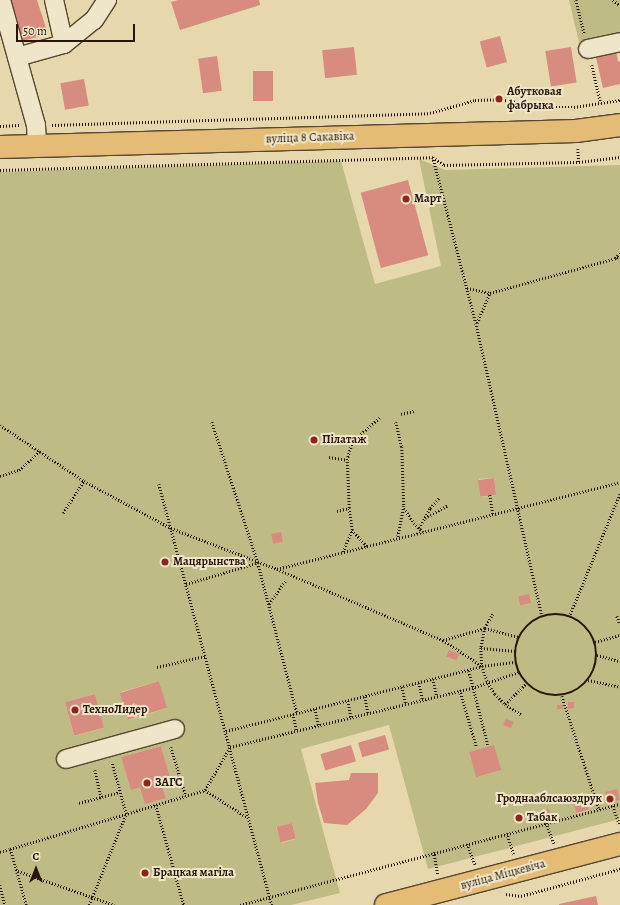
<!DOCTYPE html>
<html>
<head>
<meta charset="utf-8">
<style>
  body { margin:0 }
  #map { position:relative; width:620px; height:905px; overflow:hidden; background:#e7d7ac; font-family:Alegreya,serif }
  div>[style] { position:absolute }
  .green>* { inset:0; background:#bebc84 }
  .building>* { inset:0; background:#d78c7f; transform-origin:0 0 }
  .path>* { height:2.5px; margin-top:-1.25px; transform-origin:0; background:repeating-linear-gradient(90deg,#271506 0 1px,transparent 0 3px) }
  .path>.ring { margin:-1.25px; padding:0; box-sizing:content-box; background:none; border:2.5px solid #271506; border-radius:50% }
  .roads { filter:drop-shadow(1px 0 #574630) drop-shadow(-1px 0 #574630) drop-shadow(0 1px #574630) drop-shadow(0 -1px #574630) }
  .minor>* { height:18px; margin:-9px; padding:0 9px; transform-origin:9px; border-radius:9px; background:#efe5c9 }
  .major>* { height:22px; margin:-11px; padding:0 11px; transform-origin:11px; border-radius:11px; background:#e4bc76 }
  .dots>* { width:11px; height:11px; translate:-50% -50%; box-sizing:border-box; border:2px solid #efe5c9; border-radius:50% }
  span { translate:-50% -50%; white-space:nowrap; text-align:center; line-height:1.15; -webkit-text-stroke:4px #efe5c9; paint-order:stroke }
  .poi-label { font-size:12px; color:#271506; font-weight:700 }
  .left { translate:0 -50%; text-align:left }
  .right { translate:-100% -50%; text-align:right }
  .street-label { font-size:12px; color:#271506 }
  .north { position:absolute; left:16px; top:849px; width:40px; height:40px; -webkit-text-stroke:3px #efe5c9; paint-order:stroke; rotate:0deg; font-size:11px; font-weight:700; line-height:16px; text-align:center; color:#271506 }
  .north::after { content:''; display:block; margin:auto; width:14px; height:18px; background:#271506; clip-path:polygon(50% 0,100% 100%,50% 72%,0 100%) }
  .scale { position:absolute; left:16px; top:24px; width:119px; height:18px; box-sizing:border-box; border:2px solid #271506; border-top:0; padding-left:5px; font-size:12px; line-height:14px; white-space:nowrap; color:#271506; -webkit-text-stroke:3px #efe5c9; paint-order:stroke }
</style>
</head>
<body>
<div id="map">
  <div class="green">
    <i style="clip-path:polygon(569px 0,620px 0,620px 32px,579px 42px)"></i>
    <i style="clip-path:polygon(evenodd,419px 159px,445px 170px,620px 165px,620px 819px,428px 869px,389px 725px,301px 749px,340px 893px,291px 905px,0 905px,0 172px,341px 161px,375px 284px,441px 266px,419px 159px,494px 478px,496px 495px,480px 497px,479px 479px,494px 478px,419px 159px,159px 681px,167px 708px,129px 720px,121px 692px,159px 681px,419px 159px,95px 694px,104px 728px,74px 736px,65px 702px,95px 694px,419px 159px,161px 746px,170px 777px,160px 780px,166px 798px,140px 787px,131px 789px,121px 757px,161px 746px,419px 159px,469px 753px,501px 770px,477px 777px,469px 753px,419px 159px,586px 800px,589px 810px,577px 814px,574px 804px,586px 800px,419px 159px,292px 823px,296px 839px,281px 843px,276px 827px,292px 823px)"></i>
  </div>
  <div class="building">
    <i style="clip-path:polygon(11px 0,37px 0,48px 34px,23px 41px)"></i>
    <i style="clip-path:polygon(178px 0,259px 0,260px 5px,180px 30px,171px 2px)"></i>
    <i style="left:500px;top:36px;width:27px;height:21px;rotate:75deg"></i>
    <i style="left:354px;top:47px;width:28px;height:32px;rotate:84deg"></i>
    <i style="left:571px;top:47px;width:36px;height:26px;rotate:81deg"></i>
    <i style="clip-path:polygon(616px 49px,618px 62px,620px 61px,620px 84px,603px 88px,595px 53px)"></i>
    <i style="left:217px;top:56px;width:35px;height:19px;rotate:82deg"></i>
    <i style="left:273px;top:71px;width:30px;height:20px;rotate:90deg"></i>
    <i style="left:84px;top:79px;width:27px;height:24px;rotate:80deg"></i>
    <i style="left:408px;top:180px;width:78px;height:49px;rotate:75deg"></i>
    <i style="left:494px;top:478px;width:17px;height:16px;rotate:83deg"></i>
    <i style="left:281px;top:532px;width:10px;height:10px;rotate:79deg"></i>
    <i style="left:529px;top:594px;width:9px;height:11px;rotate:77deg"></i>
    <i style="left:449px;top:650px;width:11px;height:7px;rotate:22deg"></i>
    <i style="left:159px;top:681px;width:28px;height:41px;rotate:73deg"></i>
    <i style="left:95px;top:694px;width:35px;height:31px;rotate:75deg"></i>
    <i style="clip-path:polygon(568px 702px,574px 702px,574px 708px,568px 709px)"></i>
    <i style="left:557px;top:705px;width:6px;height:4px"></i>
    <i style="clip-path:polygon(506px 719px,514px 722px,511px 728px,503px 725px)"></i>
    <i style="left:385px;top:735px;width:15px;height:28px;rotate:74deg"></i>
    <i style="left:351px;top:745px;width:17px;height:32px;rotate:73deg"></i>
    <i style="left:494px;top:745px;width:26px;height:26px;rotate:74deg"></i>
    <i style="clip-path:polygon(161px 746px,170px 777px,160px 780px,166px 798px,145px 804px,140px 787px,131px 790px,121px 757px)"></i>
    <i style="clip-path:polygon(351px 773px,378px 773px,378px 793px,366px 809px,347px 825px,324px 823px,318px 803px,315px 783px,349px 780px)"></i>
    <i style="left:617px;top:789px;width:11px;height:12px;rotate:75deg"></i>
    <i style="left:586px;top:800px;width:10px;height:13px;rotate:73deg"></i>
    <i style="left:549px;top:809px;width:8px;height:10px;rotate:76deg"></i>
    <i style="left:292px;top:823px;width:16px;height:16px;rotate:76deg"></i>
    <i style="clip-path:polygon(596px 896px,598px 905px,559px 905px,559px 904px)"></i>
  </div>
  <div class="path">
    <i style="left:576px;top:0;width:34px;rotate:76deg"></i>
    <i style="left:613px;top:0;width:9px;rotate:36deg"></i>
    <i style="left:592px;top:65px;width:39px;rotate:77deg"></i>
    <i style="left:52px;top:125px;width:378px;rotate:-1.8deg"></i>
    <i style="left:430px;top:113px;width:47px;rotate:-16.1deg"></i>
    <i style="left:475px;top:100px;width:24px;rotate:-2deg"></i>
    <i style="left:499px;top:99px;width:46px;rotate:10.1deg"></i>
    <i style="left:544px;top:107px;width:30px"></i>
    <i style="left:574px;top:107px;width:47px;rotate:-8.7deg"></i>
    <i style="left:0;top:126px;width:19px;rotate:-3deg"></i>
    <i style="left:578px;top:149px;width:13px;rotate:86deg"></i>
    <i style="left:433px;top:157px;width:171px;rotate:75.5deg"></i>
    <i style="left:476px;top:323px;width:301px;rotate:77.3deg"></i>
    <i style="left:0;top:170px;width:433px;rotate:-1.7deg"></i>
    <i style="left:433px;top:157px;width:14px;rotate:36deg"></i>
    <i style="left:444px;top:165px;width:135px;rotate:-1.3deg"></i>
    <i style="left:579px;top:162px;width:41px;rotate:-7deg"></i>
    <i style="left:615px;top:258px;width:7px;rotate:-45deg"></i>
    <i style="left:467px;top:288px;width:24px;rotate:12deg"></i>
    <i style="left:490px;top:293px;width:135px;rotate:-15.5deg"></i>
    <i style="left:477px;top:323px;width:33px;rotate:-67deg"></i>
    <i style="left:401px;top:414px;width:13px;rotate:-13deg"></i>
    <i style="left:212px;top:422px;width:148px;rotate:71.9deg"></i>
    <i style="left:258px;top:563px;width:155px;rotate:75.4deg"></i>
    <i style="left:396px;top:422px;width:26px;rotate:77deg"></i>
    <i style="left:402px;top:447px;width:59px;rotate:88.1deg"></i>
    <i style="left:404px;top:506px;width:33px;rotate:101deg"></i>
    <i style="left:0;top:425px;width:101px;rotate:33.7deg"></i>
    <i style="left:84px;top:481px;width:99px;rotate:28.4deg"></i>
    <i style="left:171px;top:528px;width:114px;rotate:21.1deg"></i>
    <i style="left:277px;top:569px;width:181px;rotate:23.2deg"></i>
    <i style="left:443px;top:640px;width:47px;rotate:33.7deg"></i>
    <i style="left:329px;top:457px;width:18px;rotate:9deg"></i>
    <i style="left:0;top:476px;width:20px;rotate:-18deg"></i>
    <i style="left:19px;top:470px;width:28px;rotate:-42deg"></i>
    <i style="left:159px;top:484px;width:436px;rotate:75deg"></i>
    <i style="left:490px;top:495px;width:19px;rotate:81deg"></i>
    <i style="left:404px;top:508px;width:18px;rotate:56deg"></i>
    <i style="left:414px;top:523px;width:13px;rotate:45deg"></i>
    <i style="left:337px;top:511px;width:12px;rotate:-14deg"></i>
    <i style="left:63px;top:513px;width:38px;rotate:-57deg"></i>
    <i style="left:425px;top:518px;width:26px;rotate:-29deg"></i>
    <i style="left:419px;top:528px;width:23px;rotate:-61deg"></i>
    <i style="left:430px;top:508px;width:13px;rotate:-48deg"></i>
    <i style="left:352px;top:530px;width:22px;rotate:47deg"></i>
    <i style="left:343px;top:552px;width:24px;rotate:-68deg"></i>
    <i style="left:352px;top:530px;width:22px;rotate:-98deg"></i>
    <i style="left:349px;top:508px;width:48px;rotate:-92.4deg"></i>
    <i style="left:347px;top:460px;width:9px;rotate:-77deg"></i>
    <i style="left:349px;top:451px;width:12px;rotate:-66deg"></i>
    <i style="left:354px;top:440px;width:35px;rotate:-41deg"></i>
    <i style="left:277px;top:569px;width:354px;rotate:-14.2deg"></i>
    <i style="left:186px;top:584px;width:74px;rotate:-16.5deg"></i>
    <i style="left:269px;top:604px;width:29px;rotate:-55deg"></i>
    <i style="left:493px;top:614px;width:16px;rotate:120deg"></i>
    <i style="left:485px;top:628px;width:20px;rotate:101deg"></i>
    <i style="left:481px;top:648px;width:18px;rotate:87deg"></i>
    <i style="left:482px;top:666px;width:18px;rotate:71deg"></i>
    <i style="left:488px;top:683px;width:13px;rotate:58deg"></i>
    <i style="left:495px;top:694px;width:14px;rotate:45deg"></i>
    <i style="left:505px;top:704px;width:20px;rotate:33deg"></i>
    <i class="ring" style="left:515px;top:614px;width:79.5px;height:79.5px"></i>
    <i style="left:617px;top:616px;width:9px;rotate:69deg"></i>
    <i style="left:569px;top:617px;width:134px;rotate:-67.6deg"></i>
    <i style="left:443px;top:640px;width:44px;rotate:-15.9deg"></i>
    <i style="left:485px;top:628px;width:35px;rotate:15deg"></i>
    <i style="left:595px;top:642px;width:26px;rotate:-16deg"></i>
    <i style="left:481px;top:648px;width:34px;rotate:5deg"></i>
    <i style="left:597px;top:655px;width:24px;rotate:15deg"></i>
    <i style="left:157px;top:667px;width:49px;rotate:-12.9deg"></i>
    <i style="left:469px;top:671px;width:76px;rotate:75.6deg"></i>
    <i style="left:433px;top:679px;width:17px;rotate:77deg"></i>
    <i style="left:588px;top:680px;width:33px;rotate:12deg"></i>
    <i style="left:419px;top:683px;width:17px;rotate:77deg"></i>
    <i style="left:402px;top:687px;width:17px;rotate:77deg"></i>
    <i style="left:460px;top:690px;width:60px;rotate:73.7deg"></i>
    <i style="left:562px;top:696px;width:119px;rotate:71.9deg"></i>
    <i style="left:365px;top:697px;width:16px;rotate:79deg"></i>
    <i style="left:348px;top:701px;width:16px;rotate:79deg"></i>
    <i style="left:505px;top:704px;width:29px;rotate:-44deg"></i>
    <i style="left:315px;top:709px;width:17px;rotate:77deg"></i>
    <i style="left:293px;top:714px;width:17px;rotate:77deg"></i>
    <i style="left:226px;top:731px;width:264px;rotate:-14.2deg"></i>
    <i style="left:482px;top:666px;width:34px;rotate:-7deg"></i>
    <i style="left:171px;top:747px;width:51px;rotate:73deg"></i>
    <i style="left:95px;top:770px;width:28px;rotate:77deg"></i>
    <i style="left:205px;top:790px;width:51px;rotate:33.1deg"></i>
    <i style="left:79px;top:803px;width:42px;rotate:-15deg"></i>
    <i style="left:156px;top:805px;width:104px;rotate:74.4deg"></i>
    <i style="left:613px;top:806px;width:20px;rotate:70deg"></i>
    <i style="left:546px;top:823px;width:22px;rotate:68deg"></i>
    <i style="left:507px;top:833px;width:22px;rotate:72deg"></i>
    <i style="left:467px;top:844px;width:22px;rotate:68deg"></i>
    <i style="left:0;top:852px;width:10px;rotate:-17deg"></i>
    <i style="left:434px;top:852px;width:22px;rotate:80deg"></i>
    <i style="left:18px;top:871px;width:102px;rotate:19.5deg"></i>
    <i style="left:0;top:885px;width:21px;rotate:76deg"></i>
    <i style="left:506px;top:894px;width:15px;rotate:8deg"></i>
    <i style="left:521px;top:896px;width:103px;rotate:-15.3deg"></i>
    <i style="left:26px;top:905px;width:58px;rotate:-105.9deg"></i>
    <i style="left:10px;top:849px;width:204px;rotate:-16.8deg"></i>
    <i style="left:205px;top:790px;width:50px;rotate:-59.8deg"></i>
    <i style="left:230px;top:747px;width:249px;rotate:-13.7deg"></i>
    <i style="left:472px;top:688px;width:50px;rotate:-18.8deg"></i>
    <i style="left:89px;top:905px;width:98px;rotate:-67.9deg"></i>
    <i style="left:126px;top:814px;width:53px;rotate:-105.4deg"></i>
    <i style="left:240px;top:905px;width:393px;rotate:-14.9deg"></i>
  </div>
  <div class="roads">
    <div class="minor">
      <i style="left:1px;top:0;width:130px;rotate:74.4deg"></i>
      <i style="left:36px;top:125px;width:21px;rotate:87deg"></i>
      <i style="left:54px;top:0;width:45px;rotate:77.2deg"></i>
      <i style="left:588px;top:49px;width:33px;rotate:-12deg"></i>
      <i style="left:17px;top:57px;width:49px;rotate:-15.5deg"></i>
      <i style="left:64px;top:44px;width:38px;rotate:-39deg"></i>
      <i style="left:94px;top:20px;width:24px;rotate:-57deg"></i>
      <i style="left:66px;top:759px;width:113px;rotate:-15.4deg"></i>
    </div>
    <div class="major">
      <i style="left:0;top:147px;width:576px;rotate:-1.59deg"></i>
      <i style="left:576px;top:131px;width:44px;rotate:-7.8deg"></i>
      <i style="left:386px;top:905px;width:242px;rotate:-14.6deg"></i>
    </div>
  </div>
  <div class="dots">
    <i style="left:499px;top:99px;background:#8f2418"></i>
    <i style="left:406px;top:199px;background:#8f2418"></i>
    <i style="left:314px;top:440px;background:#8f2418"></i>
    <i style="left:165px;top:562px;background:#8f2418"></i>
    <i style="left:75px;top:710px;background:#8f2418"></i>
    <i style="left:147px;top:783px;background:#8f2418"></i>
    <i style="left:610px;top:799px;background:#8f2418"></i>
    <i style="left:519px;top:818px;background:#8f2418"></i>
    <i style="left:145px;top:873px;background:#8f2418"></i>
  </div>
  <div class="poi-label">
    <span class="left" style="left:507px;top:99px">Абутковая<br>фабрыка</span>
    <span class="left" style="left:414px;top:199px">Март</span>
    <span class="left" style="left:322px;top:440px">Пілатаж</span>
    <span class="left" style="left:173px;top:562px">Мацярынства</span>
    <span class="left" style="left:83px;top:710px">ТехноЛидер</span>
    <span class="left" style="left:155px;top:783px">ЗАГС</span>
    <span class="right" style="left:602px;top:799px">Гроднааблсаюздрук</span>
    <span class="left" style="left:527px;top:818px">Табак</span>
    <span class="left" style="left:153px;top:873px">Брацкая магіла</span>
  </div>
  <div class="street-label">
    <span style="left:310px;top:138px;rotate:-2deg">вуліца 8 Сакавіка</span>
    <span style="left:503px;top:875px;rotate:-15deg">вуліца Міцкевіча</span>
  </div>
  <div class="north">С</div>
  <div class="scale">50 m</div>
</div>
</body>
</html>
